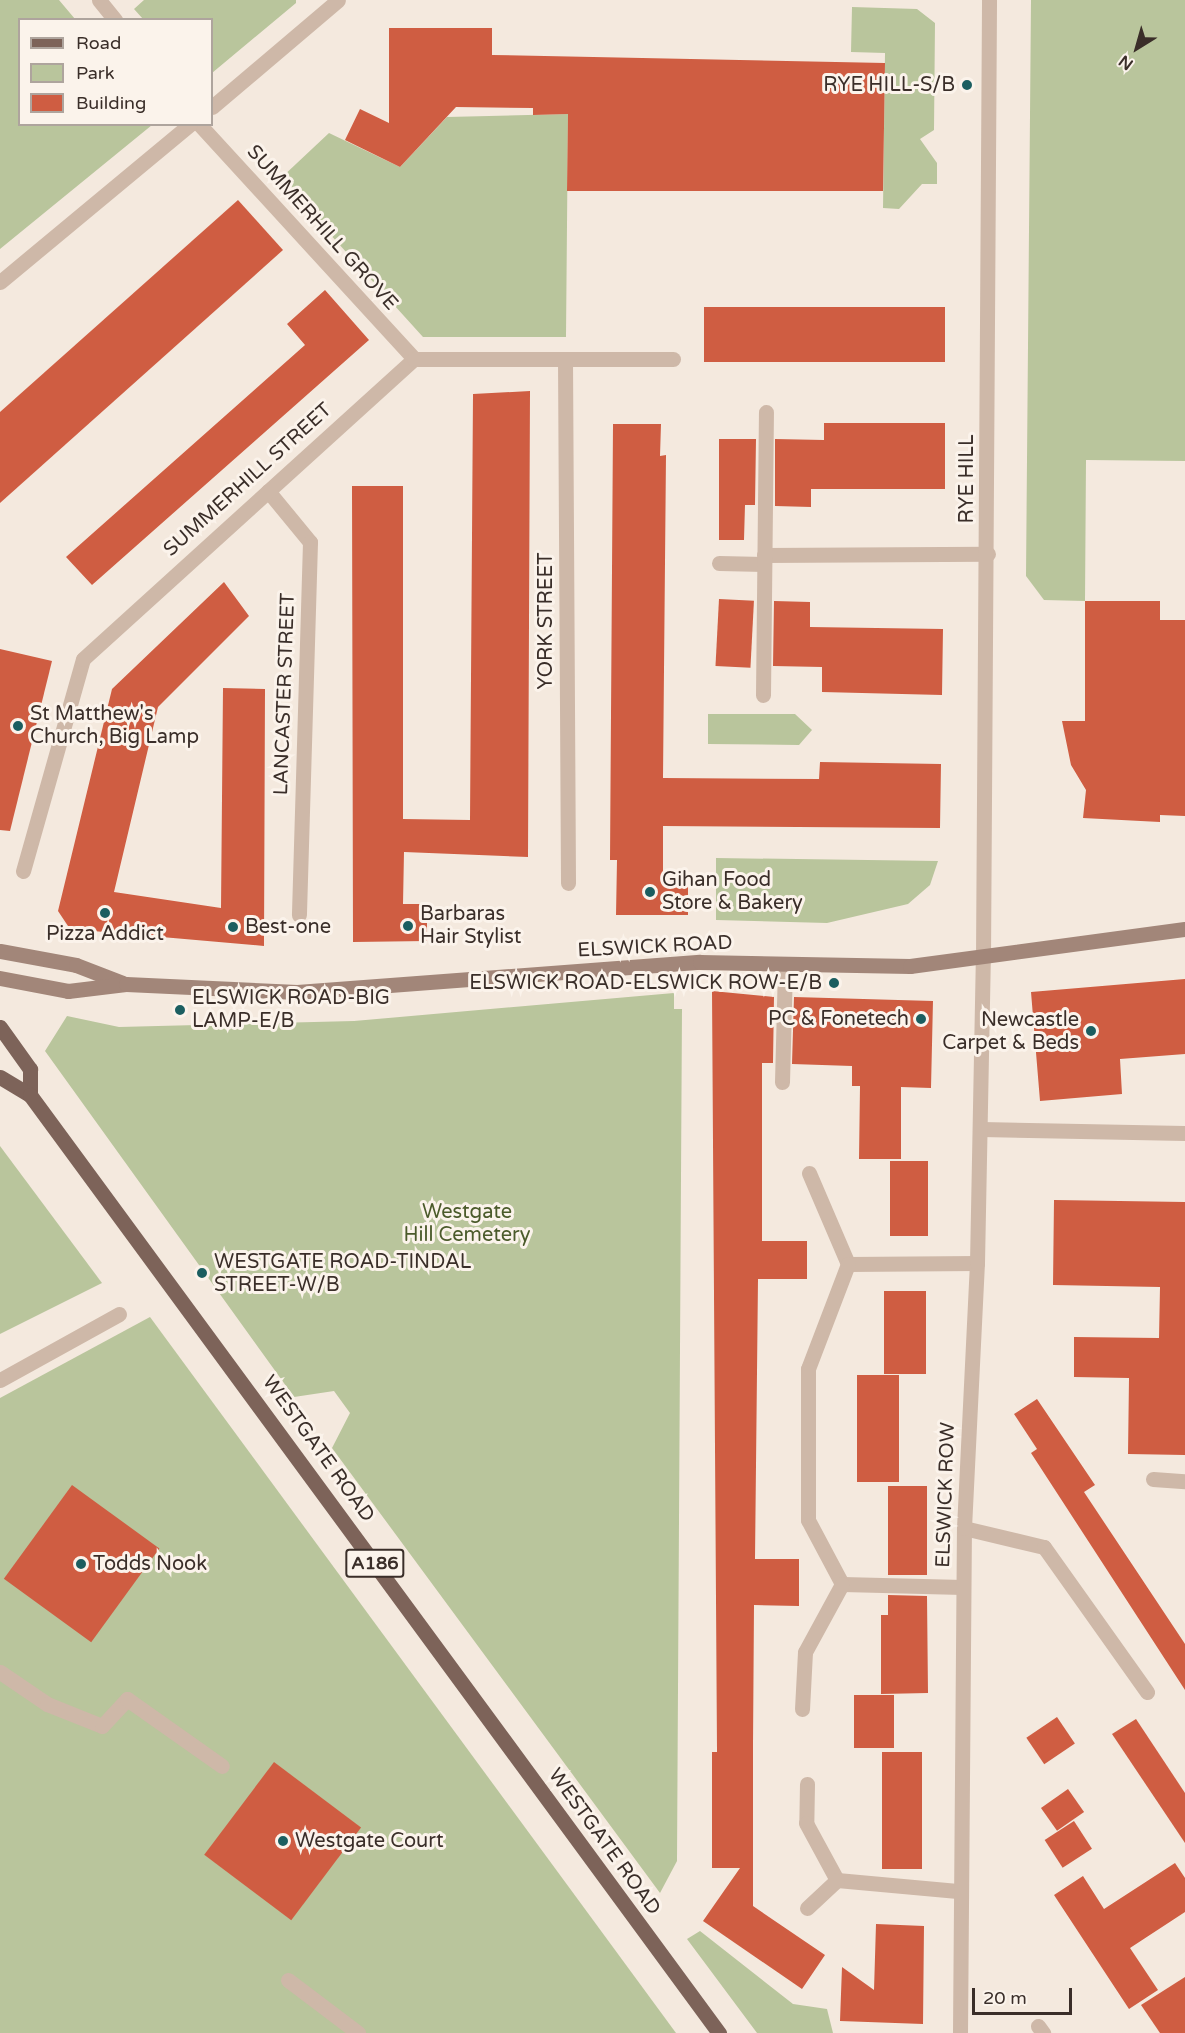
<!DOCTYPE html>
<html>
<head>
<meta charset="utf-8">
<style>
  body { margin:0 }
  #map { position:relative; width:1185px; height:2033px; overflow:hidden; background:#f4e9de; font-family:"Varela Round",sans-serif }
  div>[style] { position:absolute }
  .green>* { inset:0; background:#b9c59c }
  .building>* { inset:0; background:#cf5d42; transform-origin:0 0 }
  .minor>* { height:15px; margin:-7.5px; padding:0 7.5px; transform-origin:7.5px; border-radius:7.5px; background:#ceb8a8 }
  .tertiary>* { height:15px; margin:-7.5px; padding:0 7.5px; transform-origin:7.5px; border-radius:7.5px; background:#ceb8a8 }
  .secondary>* { height:15px; margin:-7.5px; padding:0 7.5px; transform-origin:7.5px; border-radius:7.5px; background:#a28679 }
  .primary>* { height:15px; margin:-7.5px; padding:0 7.5px; transform-origin:7.5px; border-radius:7.5px; background:#7d6359 }
  .dots>* { width:16px; height:16px; translate:-50% -50%; box-sizing:border-box; border:3px solid #fbf3eb; border-radius:50% }
  span { translate:-50% -50%; white-space:nowrap; text-align:center; line-height:1.15; -webkit-text-stroke:6px #fbf3eb; paint-order:stroke }
  .shield-label span { padding:2px 4px; background:#fbf3eb; border:2px solid; border-radius:4px; -webkit-text-stroke-width:0 }
  .shield-label { font-size:18px; color:#3a2e29; font-weight:700 }
  .poi-label { font-size:20px; color:#3a2e29 }
  .right { translate:-100% -50%; text-align:right }
  .left { translate:0 -50%; text-align:left }
  .street-label { font-size:20px; color:#3a2e29 }
  .park-label { font-size:20px; color:#4b5b2b }
  .legend { position:absolute; left:18px; top:18px; width:195px; height:108px; box-sizing:border-box; background:#fbf3eb; border:2px solid #aea49d; margin:0; padding:8px 10px; list-style:none; font-size:18px; color:#3a2e29 }
  .legend li { display:flex; align-items:center; gap:12px; height:30px }
  .legend b { width:30px; border:2px solid #aea49d }
  .north { position:absolute; left:1107px; top:18px; width:60px; height:60px; -webkit-text-stroke:4px #fbf3eb; paint-order:stroke; rotate:217deg; font-size:16px; font-weight:700; line-height:24px; text-align:center; color:#3a2e29 }
  .north::after { content:''; display:block; margin:auto; width:21px; height:27px; background:#3a2e29; clip-path:polygon(50% 0,100% 100%,50% 72%,0 100%) }
  .scale { position:absolute; left:972px; top:1988px; width:100px; height:27px; box-sizing:border-box; border:3px solid #3a2e29; border-top:0; padding-left:8px; font-size:18px; line-height:21px; white-space:nowrap; color:#3a2e29; -webkit-text-stroke:4px #fbf3eb; paint-order:stroke }
</style>
</head>
<body>
<div id="map">
  <div class="green">
    <i style="clip-path:polygon(0 0,59px 0,75px 19px,20px 20px,20px 124px,152px 125px,0 249px)"></i>
    <i style="clip-path:polygon(144px 0,296px 0,296px 3px,212px 73px,212px 20px,143px 19px,134px 9px)"></i>
    <i style="clip-path:polygon(1031px 0,1185px 0,1185px 461px,1086px 460px,1085px 601px,1044px 600px,1026px 576px)"></i>
    <i style="clip-path:polygon(852px 7px,917px 9px,935px 23px,934px 130px,920px 139px,937px 163px,937px 184px,922px 184px,899px 209px,883px 208px,885px 53px,851px 52px)"></i>
    <i style="clip-path:polygon(568px 114px,566px 337px,423px 337px,280px 179px,329px 133px,400px 167px,447px 117px)"></i>
    <i style="clip-path:polygon(708px 714px,795px 714px,812px 730px,799px 745px,708px 744px)"></i>
    <i style="clip-path:polygon(716px 858px,938px 861px,930px 885px,908px 904px,827px 923px,716px 920px)"></i>
    <i style="clip-path:polygon(674px 993px,674px 1009px,682px 1009px,677px 1861px,660px 1893px,332px 1448px,350px 1413px,334px 1391px,294px 1397px,45px 1051px,67px 1016px,119px 1027px,354px 1021px)"></i>
    <i style="clip-path:polygon(0 1146px,102px 1283px,0 1334px)"></i>
    <i style="clip-path:polygon(150px 1317px,676px 2033px,0 2033px,0 1398px)"></i>
    <i style="clip-path:polygon(700px 1931px,793px 2004px,827px 2009px,833px 2033px,757px 2033px,687px 1939px)"></i>
  </div>
  <div class="building">
    <i style="clip-path:polygon(389px 28px,492px 28px,492px 55px,885px 63px,883px 191px,567px 191px,568px 114px,533px 115px,533px 108px,456px 107px,400px 167px,345px 140px,360px 109px,389px 123px)"></i>
    <i style="clip-path:polygon(238px 200px,283px 250px,0 503px,0 412px)"></i>
    <i style="clip-path:polygon(325px 290px,369px 340px,92px 585px,66px 557px,305px 345px,287px 324px)"></i>
    <i style="left:704px;top:307px;width:241px;height:55px"></i>
    <i style="clip-path:polygon(530px 391px,528px 857px,404px 852px,403px 904px,427px 904px,427px 941px,353px 942px,352px 486px,403px 486px,403px 819px,470px 820px,473px 394px)"></i>
    <i style="clip-path:polygon(824px 423px,945px 423px,945px 489px,811px 489px,811px 507px,775px 506px,775px 439px,824px 440px)"></i>
    <i style="clip-path:polygon(613px 424px,661px 424px,660px 456px,666px 455px,663px 778px,819px 779px,820px 762px,941px 764px,940px 828px,663px 826px,663px 881px,688px 881px,688px 915px,616px 915px,617px 860px,610px 860px)"></i>
    <i style="clip-path:polygon(719px 439px,756px 439px,755px 505px,745px 505px,744px 540px,719px 540px)"></i>
    <i style="clip-path:polygon(224px 582px,249px 616px,158px 707px,114px 892px,221px 908px,223px 688px,265px 689px,264px 946px,70px 929px,58px 911px,112px 689px)"></i>
    <i style="left:719px;top:599px;width:35px;height:67px;rotate:3deg"></i>
    <i style="clip-path:polygon(774px 601px,810px 602px,810px 627px,943px 629px,942px 695px,822px 692px,822px 667px,773px 666px)"></i>
    <i style="clip-path:polygon(1085px 601px,1160px 601px,1160px 620px,1185px 620px,1185px 816px,1160px 815px,1160px 822px,1083px 818px,1086px 790px,1071px 765px,1062px 721px,1085px 721px)"></i>
    <i style="clip-path:polygon(0 649px,52px 661px,10px 831px,0 830px)"></i>
    <i style="clip-path:polygon(1185px 979px,1185px 1054px,1120px 1059px,1122px 1094px,1040px 1101px,1031px 992px)"></i>
    <i style="clip-path:polygon(712px 991px,774px 997px,773px 1063px,762px 1063px,762px 1241px,807px 1241px,807px 1279px,758px 1279px,755px 1559px,799px 1559px,799px 1606px,754px 1605px,753px 1745px,753px 1906px,825px 1955px,802px 1989px,703px 1921px,740px 1868px,712px 1868px,712px 1752px,717px 1752px)"></i>
    <i style="clip-path:polygon(794px 997px,933px 1001px,931px 1088px,901px 1087px,901px 1159px,859px 1159px,860px 1086px,852px 1086px,852px 1066px,792px 1064px)"></i>
    <i style="left:890px;top:1161px;width:38px;height:75px"></i>
    <i style="clip-path:polygon(1054px 1200px,1185px 1202px,1185px 1455px,1128px 1454px,1129px 1378px,1074px 1377px,1074px 1337px,1159px 1338px,1160px 1287px,1053px 1285px)"></i>
    <i style="left:884px;top:1291px;width:42px;height:83px"></i>
    <i style="left:857px;top:1375px;width:42px;height:107px"></i>
    <i style="clip-path:polygon(1037px 1399px,1095px 1485px,1084px 1492px,1185px 1644px,1185px 1690px,1031px 1453px,1037px 1449px,1014px 1414px)"></i>
    <i style="left:72px;top:1485px;width:108px;height:116px;rotate:36deg"></i>
    <i style="left:888px;top:1486px;width:39px;height:89px"></i>
    <i style="clip-path:polygon(888px 1595px,927px 1596px,928px 1693px,881px 1694px,881px 1615px,888px 1615px)"></i>
    <i style="left:854px;top:1695px;width:40px;height:53px"></i>
    <i style="left:1057px;top:1717px;width:32px;height:37px;rotate:56deg"></i>
    <i style="clip-path:polygon(1136px 1719px,1185px 1793px,1185px 1843px,1112px 1734px)"></i>
    <i style="left:882px;top:1752px;width:40px;height:117px"></i>
    <i style="left:274px;top:1762px;width:109px;height:116px;rotate:37deg"></i>
    <i style="left:1068px;top:1789px;width:28px;height:33px;rotate:55deg"></i>
    <i style="left:1074px;top:1821px;width:33px;height:35px;rotate:57deg"></i>
    <i style="clip-path:polygon(1175px 1863px,1185px 1878px,1185px 1912px,1130px 1948px,1158px 1990px,1129px 2009px,1054px 1895px,1083px 1876px,1104px 1909px)"></i>
    <i style="clip-path:polygon(876px 1924px,924px 1926px,923px 2024px,840px 2021px,842px 1967px,874px 1990px)"></i>
    <i style="clip-path:polygon(1185px 1977px,1185px 2033px,1160px 2033px,1141px 2005px)"></i>
  </div>
  <div class="minor">
    <i style="left:99px;top:0;width:26px;rotate:51deg"></i>
    <i style="left:212px;top:107px;width:165px;rotate:-40.3deg"></i>
    <i style="left:199px;top:124px;width:319px;rotate:47.5deg"></i>
    <i style="left:0;top:282px;width:247px;rotate:-39.7deg"></i>
    <i style="left:565px;top:359px;width:524px;rotate:89.67deg"></i>
    <i style="left:268px;top:491px;width:66px;rotate:50.5deg"></i>
    <i style="left:310px;top:542px;width:373px;rotate:91.7deg"></i>
    <i style="left:764px;top:555px;width:224px;rotate:-0.3deg"></i>
    <i style="left:719px;top:563px;width:45px;rotate:1.3deg"></i>
    <i style="left:763px;top:695px;width:283px;rotate:-89.4deg"></i>
    <i style="left:23px;top:871px;width:220px;rotate:-74.2deg"></i>
    <i style="left:83px;top:659px;width:447px;rotate:-42.2deg"></i>
    <i style="left:414px;top:359px;width:259px"></i>
    <i style="left:983px;top:959px;width:959px;rotate:-89.64deg"></i>
    <i style="left:782px;top:1082px;width:117px;rotate:-88.5deg"></i>
    <i style="left:981px;top:1129px;width:204px;rotate:1.1deg"></i>
    <i style="left:809px;top:1173px;width:99px;rotate:66.8deg"></i>
    <i style="left:848px;top:1264px;width:129px;rotate:-0.4deg"></i>
    <i style="left:848px;top:1264px;width:112px;rotate:110.9deg"></i>
    <i style="left:808px;top:1369px;width:151px;rotate:90deg"></i>
    <i style="left:808px;top:1520px;width:72px;rotate:62deg"></i>
    <i style="left:842px;top:1584px;width:121px;rotate:1.4deg"></i>
    <i style="left:0;top:1380px;width:136px;rotate:-29deg"></i>
    <i style="left:1153px;top:1479px;width:32px;rotate:4deg"></i>
    <i style="left:964px;top:1528px;width:82px;rotate:13.4deg"></i>
    <i style="left:1044px;top:1547px;width:178px;rotate:54.6deg"></i>
    <i style="left:0;top:1672px;width:57px;rotate:34.2deg"></i>
    <i style="left:47px;top:1704px;width:59px;rotate:21.8deg"></i>
    <i style="left:102px;top:1726px;width:37px;rotate:-47deg"></i>
    <i style="left:127px;top:1699px;width:116px;rotate:35.2deg"></i>
    <i style="left:802px;top:1709px;width:57px;rotate:-87deg"></i>
    <i style="left:805px;top:1652px;width:77px;rotate:-61.4deg"></i>
    <i style="left:807px;top:1784px;width:39px;rotate:91deg"></i>
    <i style="left:806px;top:1823px;width:65px;rotate:61.5deg"></i>
    <i style="left:837px;top:1880px;width:121px;rotate:5.2deg"></i>
    <i style="left:807px;top:1908px;width:41px;rotate:-43deg"></i>
    <i style="left:288px;top:1980px;width:88px;rotate:37.1deg"></i>
    <i style="left:1038px;top:2026px;width:9px;rotate:54deg"></i>
  </div>
  <div class="tertiary">
    <i style="left:960px;top:2033px;width:505px;rotate:-89.55deg"></i>
    <i style="left:964px;top:1528px;width:265px;rotate:-87.2deg"></i>
    <i style="left:977px;top:1263px;width:304px;rotate:-88.9deg"></i>
  </div>
  <div class="secondary">
    <i style="left:0;top:951px;width:77px;rotate:10.4deg"></i>
    <i style="left:76px;top:965px;width:50px;rotate:21deg"></i>
    <i style="left:0;top:978px;width:69px;rotate:10.8deg"></i>
    <i style="left:68px;top:991px;width:58px;rotate:-6.9deg"></i>
    <i style="left:126px;top:984px;width:171px;rotate:2.7deg"></i>
    <i style="left:297px;top:992px;width:404px;rotate:-4.3deg"></i>
    <i style="left:700px;top:962px;width:210px;rotate:1.1deg"></i>
    <i style="left:910px;top:966px;width:277px;rotate:-7.7deg"></i>
  </div>
  <div class="primary">
    <i style="left:0;top:1027px;width:52px;rotate:54.5deg"></i>
    <i style="left:30px;top:1069px;width:26px;rotate:90deg"></i>
    <i style="left:0;top:1077px;width:35px;rotate:31deg"></i>
    <i style="left:30px;top:1095px;width:1164px;rotate:53.7deg"></i>
  </div>
  <div class="dots">
    <i style="left:967px;top:85px;background:#1b5e60"></i>
    <i style="left:18px;top:726px;background:#1b5e60"></i>
    <i style="left:650px;top:892px;background:#1b5e60"></i>
    <i style="left:105px;top:913px;background:#1b5e60"></i>
    <i style="left:408px;top:926px;background:#1b5e60"></i>
    <i style="left:233px;top:927px;background:#1b5e60"></i>
    <i style="left:834px;top:983px;background:#1b5e60"></i>
    <i style="left:180px;top:1010px;background:#1b5e60"></i>
    <i style="left:921px;top:1019px;background:#1b5e60"></i>
    <i style="left:1091px;top:1031px;background:#1b5e60"></i>
    <i style="left:202px;top:1273px;background:#1b5e60"></i>
    <i style="left:81px;top:1564px;background:#1b5e60"></i>
    <i style="left:283px;top:1841px;background:#1b5e60"></i>
  </div>
  <div class="shield-label">
    <span style="left:375px;top:1563px">A186</span>
  </div>
  <div class="poi-label">
    <span class="right" style="left:955px;top:85px">RYE HILL-S/B</span>
    <span class="left" style="left:30px;top:726px">St Matthew's<br>Church, Big Lamp</span>
    <span class="left" style="left:662px;top:892px">Gihan Food<br>Store &amp; Bakery</span>
    <span class="left" style="left:420px;top:926px">Barbaras<br>Hair Stylist</span>
    <span class="left" style="left:245px;top:927px">Best-one</span>
    <span style="left:105px;top:934px">Pizza Addict</span>
    <span class="right" style="left:822px;top:983px">ELSWICK ROAD-ELSWICK ROW-E/B</span>
    <span class="left" style="left:192px;top:1010px">ELSWICK ROAD-BIG<br>LAMP-E/B</span>
    <span class="right" style="left:909px;top:1019px">PC &amp; Fonetech</span>
    <span class="right" style="left:1079px;top:1032px">Newcastle<br>Carpet &amp; Beds</span>
    <span class="left" style="left:214px;top:1274px">WESTGATE ROAD-TINDAL<br>STREET-W/B</span>
    <span class="left" style="left:93px;top:1564px">Todds Nook</span>
    <span class="left" style="left:295px;top:1841px">Westgate Court</span>
  </div>
  <div class="street-label">
    <span style="left:322px;top:228px;rotate:48deg">SUMMERHILL GROVE</span>
    <span style="left:967px;top:479px;rotate:-90deg">RYE HILL</span>
    <span style="left:248px;top:480px;rotate:-42deg">SUMMERHILL STREET</span>
    <span style="left:546px;top:621px;rotate:-90deg">YORK STREET</span>
    <span style="left:285px;top:694px;rotate:-88deg">LANCASTER STREET</span>
    <span style="left:655px;top:947px;rotate:-3deg">ELSWICK ROAD</span>
    <span style="left:318px;top:1449px;rotate:54deg">WESTGATE ROAD</span>
    <span style="left:946px;top:1495px;rotate:-88deg">ELSWICK ROW</span>
    <span style="left:604px;top:1842px;rotate:54deg">WESTGATE ROAD</span>
  </div>
  <div class="park-label">
    <span style="left:467px;top:1224px">Westgate<br>Hill Cemetery</span>
  </div>
  <ul class="legend">
  <li><b style="height:8px;background:#7d6359"></b>Road</li>
  <li><b style="height:16px;background:#b9c59c"></b>Park</li>
  <li><b style="height:16px;background:#cf5d42"></b>Building</li>
  </ul>
  <div class="north">N</div>
  <div class="scale">20 m</div>
</div>
</body>
</html>
